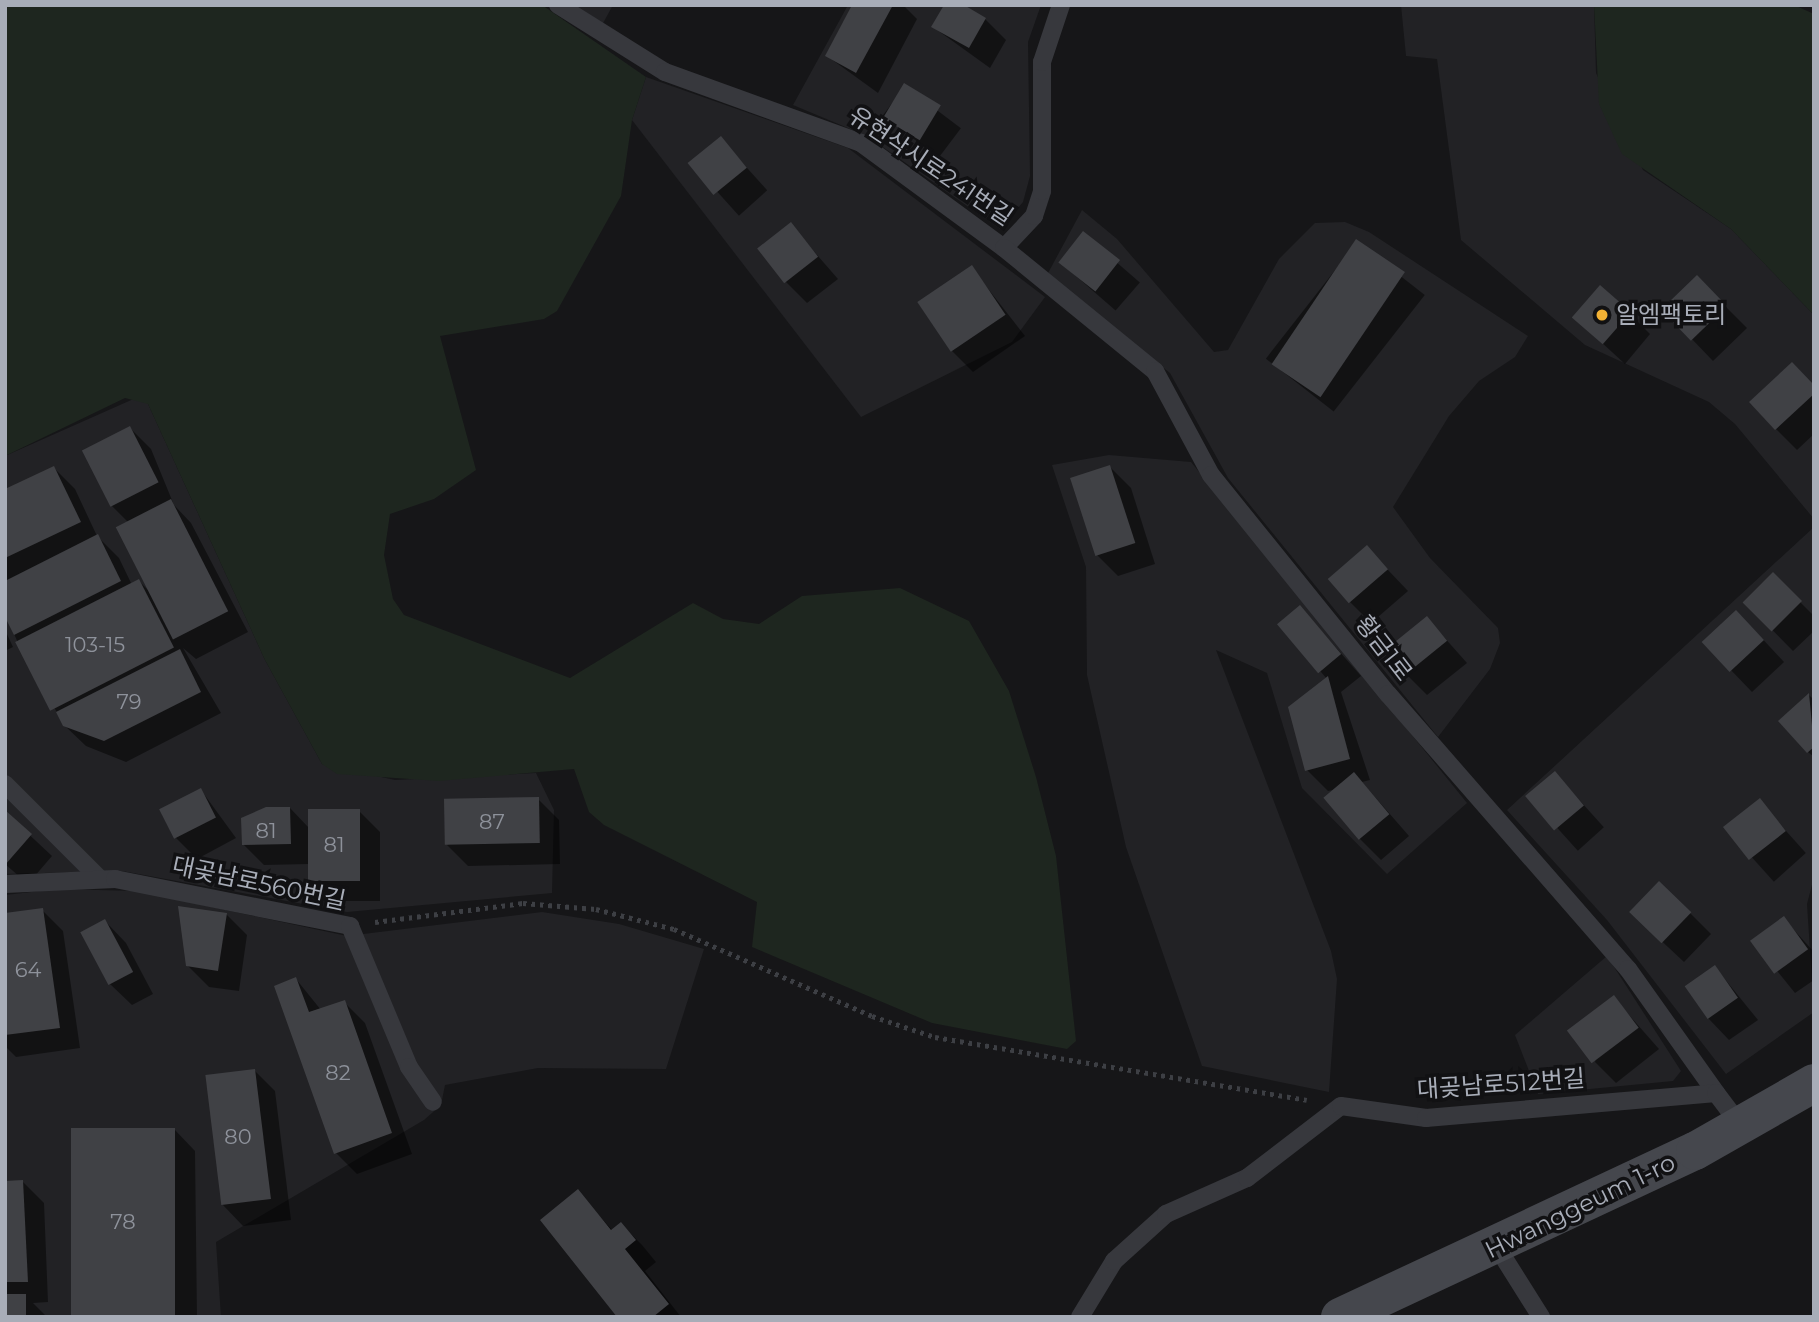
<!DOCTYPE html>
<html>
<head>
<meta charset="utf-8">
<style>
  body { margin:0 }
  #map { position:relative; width:1819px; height:1322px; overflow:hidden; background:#161618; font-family:Montserrat,"Noto Sans KR",sans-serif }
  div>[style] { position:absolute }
  .built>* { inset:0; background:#222225 }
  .green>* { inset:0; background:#1e261f }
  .shadow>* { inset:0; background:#0007; transform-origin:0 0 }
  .building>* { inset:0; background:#404145; transform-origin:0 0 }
  .path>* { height:4.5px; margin-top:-2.25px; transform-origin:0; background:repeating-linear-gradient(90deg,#3d3f44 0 3.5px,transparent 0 8.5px) }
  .lane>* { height:18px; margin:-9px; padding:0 9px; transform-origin:9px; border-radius:9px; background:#37383d }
  .secondary>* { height:38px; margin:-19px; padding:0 19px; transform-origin:19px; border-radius:19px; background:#45474d }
  .dots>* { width:19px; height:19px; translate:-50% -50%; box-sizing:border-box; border:4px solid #111113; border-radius:50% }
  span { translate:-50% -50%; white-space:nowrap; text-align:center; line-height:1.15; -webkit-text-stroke:7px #111113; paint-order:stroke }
  .number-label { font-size:21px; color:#8e929b }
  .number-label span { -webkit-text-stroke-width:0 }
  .street-label { font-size:24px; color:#a8adb8 }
  .poi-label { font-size:24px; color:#a8adb8 }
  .left { translate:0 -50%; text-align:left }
  .frame { position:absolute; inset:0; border:7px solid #a8adb8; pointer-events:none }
</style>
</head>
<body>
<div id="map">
  <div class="built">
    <i style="clip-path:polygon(572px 5px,613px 5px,602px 25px)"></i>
    <i style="clip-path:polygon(848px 5px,1041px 5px,1028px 42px,1030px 176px,1023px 202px,1000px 229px,867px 136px,793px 105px)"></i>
    <i style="clip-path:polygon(1401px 5px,1594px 5px,1596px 73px,1643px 170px,1731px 229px,1814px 315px,1814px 519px,1735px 424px,1709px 402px,1585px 345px,1461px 240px,1437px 59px,1406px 56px)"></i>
    <i style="clip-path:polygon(646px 77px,848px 148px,1045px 297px,1012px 342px,861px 417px,632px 120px)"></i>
    <i style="clip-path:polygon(1082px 210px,1117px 239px,1214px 352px,1228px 350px,1279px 259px,1315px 223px,1345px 222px,1369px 232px,1528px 336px,1515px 357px,1479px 381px,1449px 416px,1393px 507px,1430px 558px,1498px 628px,1500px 643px,1490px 669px,1438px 737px,1228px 478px,1170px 373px,1047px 275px)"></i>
    <i style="clip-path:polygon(138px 397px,148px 404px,265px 660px,322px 764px,395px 780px,536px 773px,554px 810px,552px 893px,347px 912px,122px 871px,5px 874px,5px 456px)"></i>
    <i style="clip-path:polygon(1109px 455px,1191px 462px,1467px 803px,1387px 874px,1302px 788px,1267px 673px,1216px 650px,1331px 951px,1337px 979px,1329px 1092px,1202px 1066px,1126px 847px,1087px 675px,1086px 567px,1052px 465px)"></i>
    <i style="clip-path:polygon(1814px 527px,1814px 877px,1807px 904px,1814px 1012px,1726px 1074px,1607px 920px,1507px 810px)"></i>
    <i style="clip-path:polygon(58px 889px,137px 891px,347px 936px,542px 912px,619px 924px,704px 949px,666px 1069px,538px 1068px,445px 1085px,441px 1105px,424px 1120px,216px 1242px,221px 1317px,5px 1317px,5px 895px)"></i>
    <i style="clip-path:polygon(1607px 956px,1681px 1071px,1673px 1081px,1538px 1094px,1515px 1035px)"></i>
  </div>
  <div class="green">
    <i style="clip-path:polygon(5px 5px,542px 5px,646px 77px,632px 120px,621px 196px,557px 311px,544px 319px,440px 336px,476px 470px,434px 499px,390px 514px,384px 555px,393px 599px,404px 615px,570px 678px,693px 603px,723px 619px,759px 624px,802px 596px,900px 588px,969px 621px,1009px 691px,1036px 777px,1056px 856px,1076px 1041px,1067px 1049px,932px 1023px,752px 947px,757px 902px,604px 825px,589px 812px,574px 769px,439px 781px,337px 774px,322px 764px,265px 660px,148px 404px,125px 398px,5px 456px)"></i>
    <i style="clip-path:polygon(1594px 5px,1794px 5px,1814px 14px,1814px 315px,1731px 229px,1622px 154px,1599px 104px)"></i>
  </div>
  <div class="shadow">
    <i style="clip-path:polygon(854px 5px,903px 5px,917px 19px,878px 93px,827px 56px)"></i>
    <i style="clip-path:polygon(985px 19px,1006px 40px,990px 68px,933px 27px)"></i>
    <i style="left:905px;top:86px;width:70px;height:37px;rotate:37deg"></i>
    <i style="left:721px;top:139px;width:69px;height:38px;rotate:48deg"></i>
    <i style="clip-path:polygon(791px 225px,838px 279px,807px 303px,786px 282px)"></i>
    <i style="left:1084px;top:234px;width:74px;height:37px;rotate:41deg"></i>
    <i style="left:1357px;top:242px;width:86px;height:148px;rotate:38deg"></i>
    <i style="clip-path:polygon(971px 267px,1025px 336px,973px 372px,952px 351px)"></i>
    <i style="clip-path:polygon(1718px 299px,1747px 328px,1713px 361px,1664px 310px)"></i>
    <i style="clip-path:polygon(1629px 313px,1650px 334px,1625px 364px,1575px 318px)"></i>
    <i style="clip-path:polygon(1814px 386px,1814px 434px,1797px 450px,1776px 429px)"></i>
    <i style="clip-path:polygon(130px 428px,151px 449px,174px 505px,191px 523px,248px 632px,196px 659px,183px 648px,221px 713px,126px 762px,86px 746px,64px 725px,18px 643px,5px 613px,5px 491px,54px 468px,75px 489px,97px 536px,119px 558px,132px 585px,139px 581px,150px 592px,129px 523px,111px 505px)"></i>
    <i style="clip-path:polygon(1110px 467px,1131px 488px,1155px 564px,1118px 576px,1097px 555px)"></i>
    <i style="clip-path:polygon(1367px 548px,1408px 591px,1371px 623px,1350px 602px)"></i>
    <i style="clip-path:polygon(1773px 575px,1814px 616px,1814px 631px,1793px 651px,1745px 602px)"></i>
    <i style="clip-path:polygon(1300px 607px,1361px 676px,1341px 692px,1370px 780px,1362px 782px,1409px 836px,1381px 860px,1360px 839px,1337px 789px,1328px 791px,1307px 770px,1327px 679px,1280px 624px)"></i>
    <i style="clip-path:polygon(1427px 618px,1467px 663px,1427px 695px,1406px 674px)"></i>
    <i style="clip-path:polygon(5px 630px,13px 647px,5px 651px)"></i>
    <i style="clip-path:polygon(1757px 633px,1784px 662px,1752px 692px,1704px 642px)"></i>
    <i style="clip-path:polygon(1809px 695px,1814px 700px,1814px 757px,1808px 752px)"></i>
    <i style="left:1555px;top:773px;width:73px;height:35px;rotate:48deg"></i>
    <i style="clip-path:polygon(201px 790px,236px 838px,197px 859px,176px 838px)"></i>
    <i style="clip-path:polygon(538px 799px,559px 820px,560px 864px,468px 866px,447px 845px)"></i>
    <i style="left:1759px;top:801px;width:70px;height:43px;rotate:48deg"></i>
    <i style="clip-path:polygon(290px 808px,309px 828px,359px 811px,380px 832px,380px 901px,330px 901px,309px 880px,309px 864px,264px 865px,243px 844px)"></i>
    <i style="clip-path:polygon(5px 812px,52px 856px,28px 884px,5px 864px)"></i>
    <i style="clip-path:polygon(42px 910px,63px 931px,80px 1048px,16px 1057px,5px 1046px,5px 915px)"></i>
    <i style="clip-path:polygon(1690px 913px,1711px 934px,1684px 962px,1653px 933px)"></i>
    <i style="clip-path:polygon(226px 914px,247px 935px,239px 991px,209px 987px,188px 966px)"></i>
    <i style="clip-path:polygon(1784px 919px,1814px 952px,1814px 980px,1795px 993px,1753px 941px)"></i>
    <i style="clip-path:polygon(105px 921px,126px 943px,153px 994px,132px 1005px,110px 984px)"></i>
    <i style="clip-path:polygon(1715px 967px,1758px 1020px,1729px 1040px,1708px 1018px)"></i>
    <i style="clip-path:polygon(296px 979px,321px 1010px,344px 1002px,365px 1023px,412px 1154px,357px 1174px,336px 1153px)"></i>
    <i style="clip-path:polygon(1614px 998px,1659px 1049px,1616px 1083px,1595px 1062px)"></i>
    <i style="clip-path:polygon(254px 1070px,275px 1091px,291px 1220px,243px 1226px,222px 1204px)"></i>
    <i style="clip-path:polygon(174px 1129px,195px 1151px,197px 1317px,73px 1317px)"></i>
    <i style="clip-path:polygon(5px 1182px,23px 1182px,44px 1203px,48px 1302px,33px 1303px,47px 1317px,5px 1317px)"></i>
    <i style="clip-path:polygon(578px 1192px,613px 1231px,621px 1224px,642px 1245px,656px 1262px,645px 1271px,681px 1317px,619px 1317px)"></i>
  </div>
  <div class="building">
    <i style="clip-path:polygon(852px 5px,893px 5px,856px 73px,825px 56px)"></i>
    <i style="clip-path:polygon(944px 5px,964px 5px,986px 18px,969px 48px,931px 27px)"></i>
    <i style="left:904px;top:83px;width:43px;height:41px;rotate:31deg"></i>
    <i style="left:721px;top:136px;width:41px;height:43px;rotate:51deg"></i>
    <i style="left:791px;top:222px;width:44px;height:43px;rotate:52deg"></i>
    <i style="left:1083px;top:231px;width:47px;height:40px;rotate:38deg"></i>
    <i style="left:1356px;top:239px;width:59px;height:151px;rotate:34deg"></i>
    <i style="left:972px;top:265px;width:60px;height:66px;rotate:56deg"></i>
    <i style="left:1697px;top:275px;width:43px;height:50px;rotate:46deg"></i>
    <i style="left:1600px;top:285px;width:41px;height:43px;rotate:41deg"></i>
    <i style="clip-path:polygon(1792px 362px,1814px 385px,1814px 394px,1775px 430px,1749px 402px)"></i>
    <i style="left:130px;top:426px;width:63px;height:54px;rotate:63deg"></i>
    <i style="left:1110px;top:465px;width:82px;height:42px;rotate:72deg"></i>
    <i style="clip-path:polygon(54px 466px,81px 522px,5px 558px,5px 489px)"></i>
    <i style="left:171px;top:499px;width:126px;height:62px;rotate:63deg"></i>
    <i style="clip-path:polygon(98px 534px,121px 581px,14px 635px,5px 617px,5px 581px)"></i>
    <i style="left:1367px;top:545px;width:32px;height:52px;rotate:49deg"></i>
    <i style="left:1773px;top:572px;width:41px;height:43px;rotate:45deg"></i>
    <i style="left:139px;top:579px;width:77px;height:139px;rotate:63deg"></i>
    <i style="left:1300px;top:605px;width:64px;height:30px;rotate:50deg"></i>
    <i style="left:1736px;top:610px;width:41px;height:47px;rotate:47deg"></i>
    <i style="left:1427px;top:616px;width:32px;height:54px;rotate:51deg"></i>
    <i style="clip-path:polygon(180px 649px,201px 692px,104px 741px,63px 726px,56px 712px)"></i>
    <i style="clip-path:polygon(1328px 676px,1350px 759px,1305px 771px,1288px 707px)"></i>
    <i style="clip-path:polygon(1809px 693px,1814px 747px,1807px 753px,1778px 721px)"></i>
    <i style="left:1555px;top:771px;width:45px;height:39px;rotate:50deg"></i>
    <i style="left:1354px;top:772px;width:55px;height:40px;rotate:50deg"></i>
    <i style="left:201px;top:788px;width:33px;height:47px;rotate:63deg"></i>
    <i style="left:539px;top:797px;width:46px;height:95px;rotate:89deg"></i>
    <i style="left:1760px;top:798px;width:42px;height:47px;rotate:52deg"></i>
    <i style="clip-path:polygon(266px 807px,290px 807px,291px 844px,242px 845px,241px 818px)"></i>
    <i style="left:308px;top:809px;width:52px;height:72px"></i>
    <i style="clip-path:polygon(5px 810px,32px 834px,5px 865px)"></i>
    <i style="left:1659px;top:881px;width:45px;height:43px;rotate:44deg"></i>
    <i style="clip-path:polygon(178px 906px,227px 913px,218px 971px,186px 966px)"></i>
    <i style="clip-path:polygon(43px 908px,60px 1028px,5px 1035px,5px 913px)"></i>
    <i style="left:1784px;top:916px;width:41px;height:42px;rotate:54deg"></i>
    <i style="left:105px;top:919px;width:60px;height:28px;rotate:62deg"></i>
    <i style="left:1715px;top:965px;width:40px;height:37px;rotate:55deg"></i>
    <i style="clip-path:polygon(296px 977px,309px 1012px,345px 1000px,392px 1133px,334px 1154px,274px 986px)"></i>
    <i style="left:1614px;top:995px;width:41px;height:59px;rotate:53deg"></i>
    <i style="left:255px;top:1069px;width:131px;height:50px;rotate:83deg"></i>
    <i style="left:71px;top:1128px;width:104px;height:189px"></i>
    <i style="clip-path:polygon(23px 1180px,28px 1282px,5px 1282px,5px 1181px)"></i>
    <i style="clip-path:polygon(578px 1189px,611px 1230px,621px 1222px,636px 1240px,625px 1249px,669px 1304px,653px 1317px,617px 1317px,540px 1220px)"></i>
    <i style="left:5px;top:1294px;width:21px;height:23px"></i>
  </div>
  <div class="path">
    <i style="left:375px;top:922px;width:149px;rotate:-7.3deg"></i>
    <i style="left:523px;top:903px;width:73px;rotate:4.7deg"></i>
    <i style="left:596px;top:909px;width:81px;rotate:14.4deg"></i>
    <i style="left:674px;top:929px;width:216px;rotate:23.7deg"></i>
    <i style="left:872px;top:1016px;width:66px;rotate:18.4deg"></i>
    <i style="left:935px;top:1037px;width:377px;rotate:9.6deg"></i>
  </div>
  <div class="lane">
    <i style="left:558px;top:5px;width:126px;rotate:32.1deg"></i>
    <i style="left:665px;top:72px;width:208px;rotate:19.9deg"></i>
    <i style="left:861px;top:143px;width:177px;rotate:36.3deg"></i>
    <i style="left:1004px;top:248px;width:44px;rotate:-46.8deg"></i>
    <i style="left:1034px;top:216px;width:26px;rotate:-72deg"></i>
    <i style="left:1042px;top:191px;width:129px;rotate:-90deg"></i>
    <i style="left:1042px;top:62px;width:60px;rotate:-71.6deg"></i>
    <i style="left:1004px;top:248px;width:195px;rotate:39.2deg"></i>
    <i style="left:1155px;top:371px;width:118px;rotate:61.7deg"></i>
    <i style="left:1211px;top:475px;width:282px;rotate:51.1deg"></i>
    <i style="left:1388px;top:694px;width:365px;rotate:48.9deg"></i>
    <i style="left:1628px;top:969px;width:152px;rotate:54.6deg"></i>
    <i style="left:5px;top:784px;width:134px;rotate:45deg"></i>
    <i style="left:5px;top:884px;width:110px;rotate:-2.6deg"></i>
    <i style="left:115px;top:879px;width:240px;rotate:11.3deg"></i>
    <i style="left:350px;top:926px;width:153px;rotate:67.3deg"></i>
    <i style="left:409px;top:1067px;width:42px;rotate:55.6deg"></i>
    <i style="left:1497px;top:1247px;width:83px;rotate:57.8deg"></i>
    <i style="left:1080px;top:1317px;width:66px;rotate:-58.7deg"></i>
    <i style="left:1114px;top:1261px;width:70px;rotate:-42.1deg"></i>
    <i style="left:1166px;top:1214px;width:89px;rotate:-24deg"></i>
    <i style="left:1247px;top:1178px;width:118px;rotate:-37.5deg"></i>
    <i style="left:1341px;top:1106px;width:86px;rotate:8deg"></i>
    <i style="left:1426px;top:1118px;width:291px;rotate:-4.9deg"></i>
    <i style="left:1716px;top:1093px;width:41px;rotate:52.9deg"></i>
  </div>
  <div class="secondary">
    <i style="left:1340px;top:1317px;width:392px;rotate:-25.1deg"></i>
    <i style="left:1695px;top:1151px;width:137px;rotate:-29.7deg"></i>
  </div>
  <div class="dots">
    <i style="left:1602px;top:315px;background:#f2b134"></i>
  </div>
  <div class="number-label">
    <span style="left:95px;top:645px">103-15</span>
    <span style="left:129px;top:702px">79</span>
    <span style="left:492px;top:822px">87</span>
    <span style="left:266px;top:831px">81</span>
    <span style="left:334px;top:845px">81</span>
    <span style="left:28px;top:970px">64</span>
    <span style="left:338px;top:1073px">82</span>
    <span style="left:238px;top:1137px">80</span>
    <span style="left:123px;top:1222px">78</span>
  </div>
  <div class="street-label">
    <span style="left:931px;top:166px;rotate:34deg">유현삭시로241번길</span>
    <span style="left:1384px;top:648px;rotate:52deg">황금1로</span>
    <span style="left:259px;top:883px;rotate:12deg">대곶남로560번길</span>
    <span style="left:1501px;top:1084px;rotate:-4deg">대곶남로512번길</span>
    <span style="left:1580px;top:1206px;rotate:-26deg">Hwanggeum 1-ro</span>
  </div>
  <div class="poi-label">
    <span class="left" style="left:1616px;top:315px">알엠팩토리</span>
  </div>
  <div class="frame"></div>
</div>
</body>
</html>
